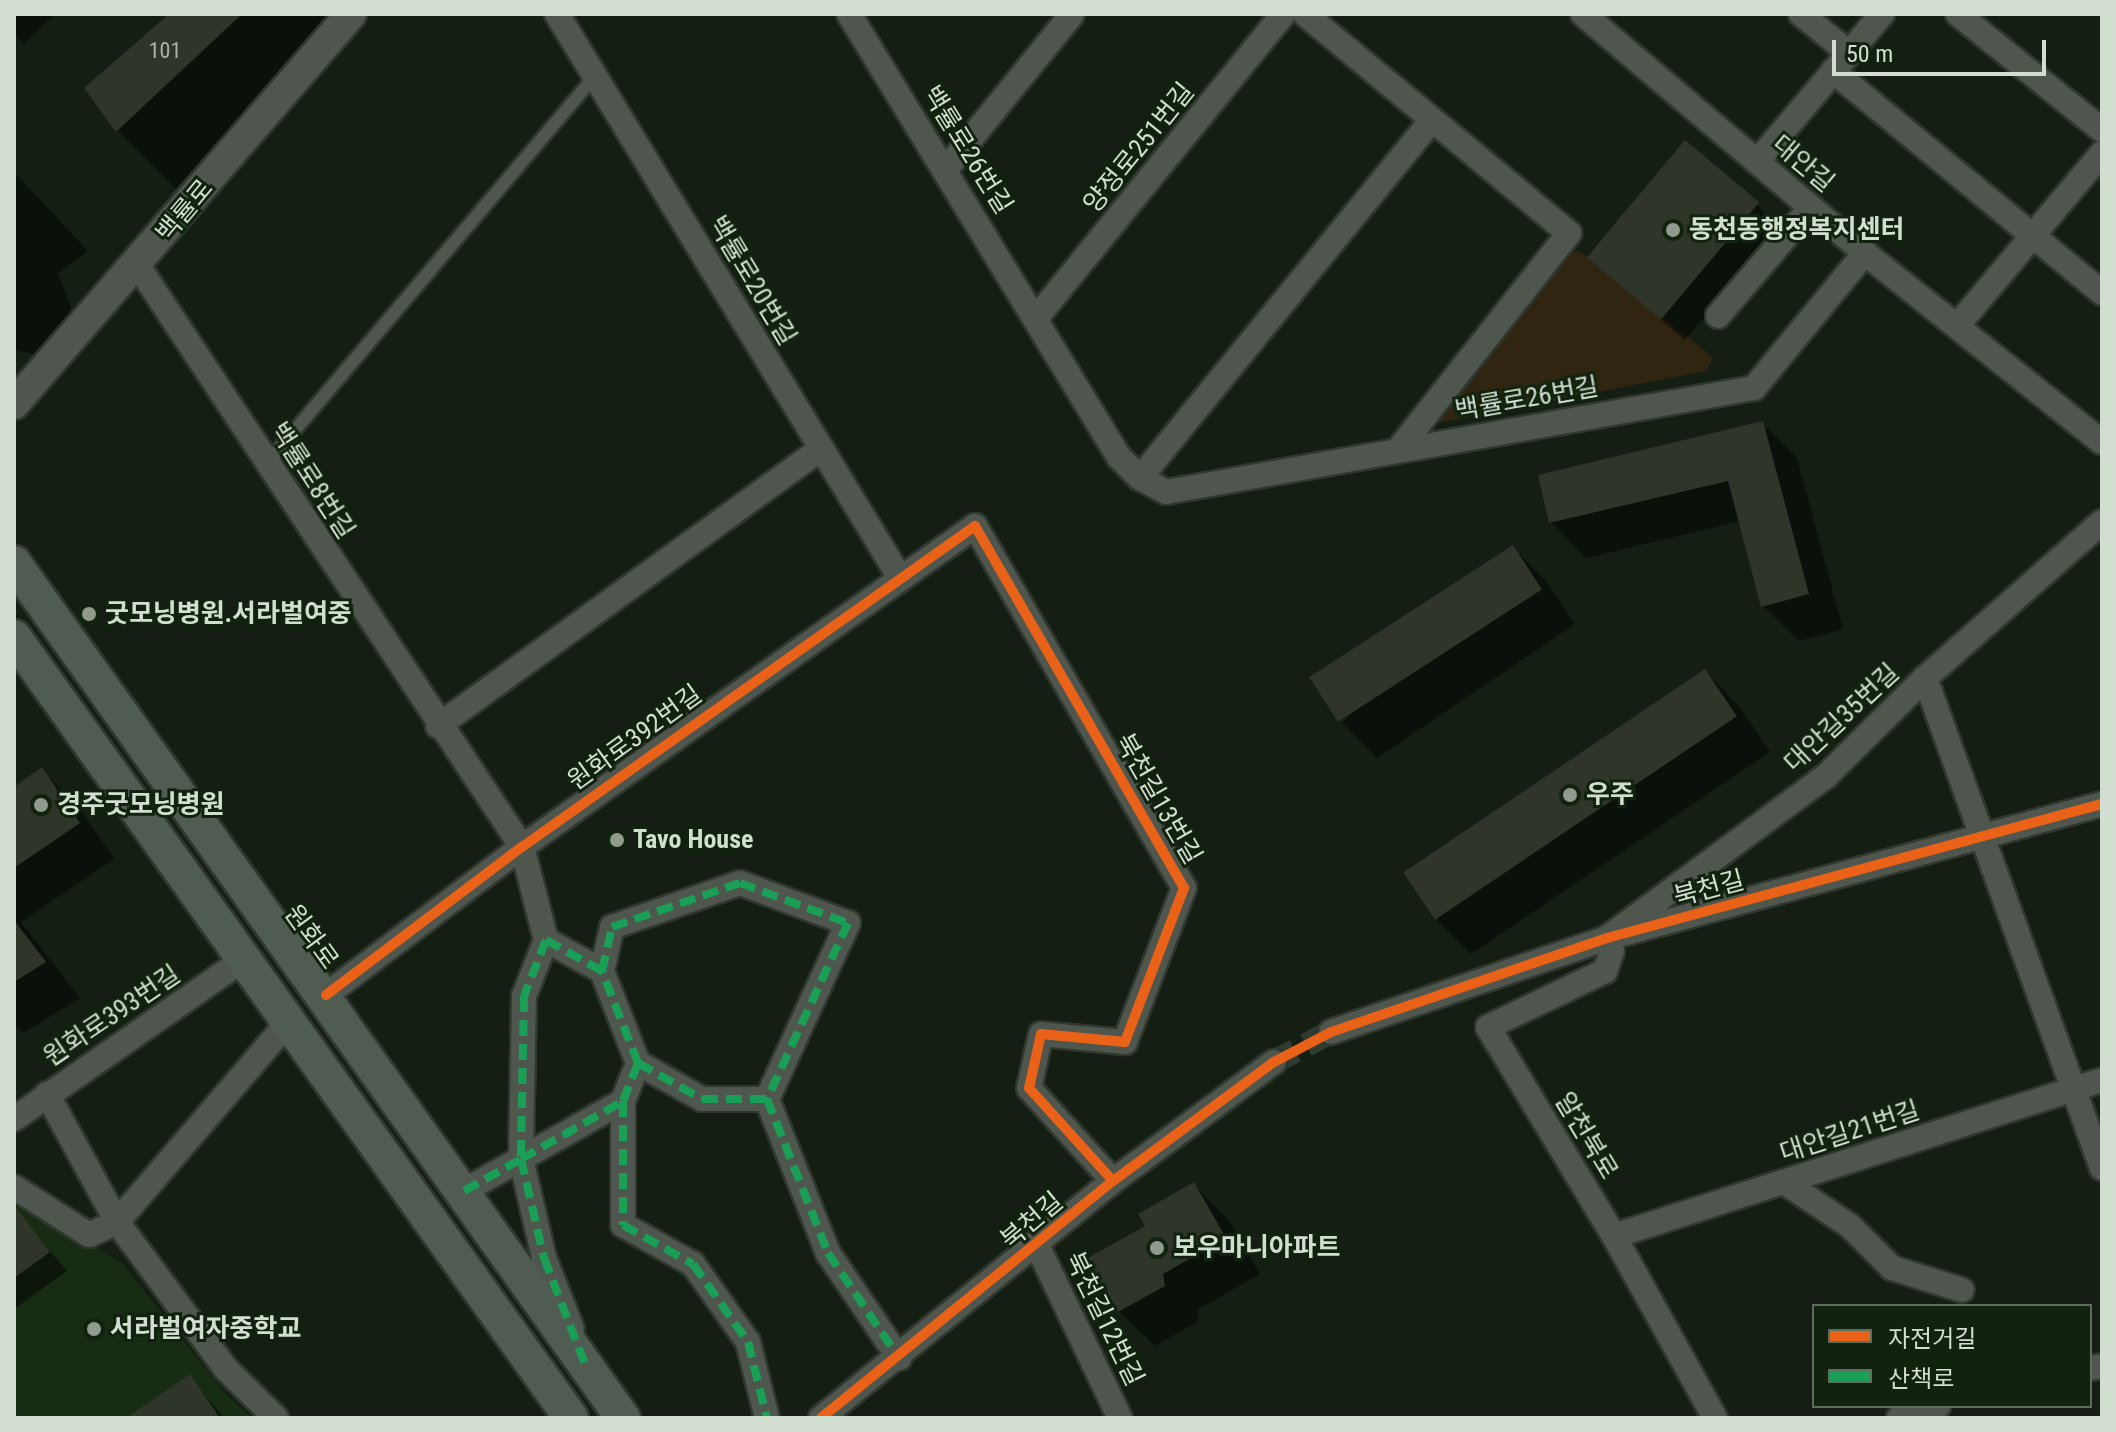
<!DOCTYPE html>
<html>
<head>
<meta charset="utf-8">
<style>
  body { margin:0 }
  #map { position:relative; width:2116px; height:1432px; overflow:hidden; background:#141e13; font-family:"Roboto Condensed","Noto Sans KR",sans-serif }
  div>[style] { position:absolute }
  .built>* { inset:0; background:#172c13 }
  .green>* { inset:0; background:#2f2510 }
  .shadow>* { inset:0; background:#0007; transform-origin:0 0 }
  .building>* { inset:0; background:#303529; transform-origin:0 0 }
  .minor-tunnel>* { height:24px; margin-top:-12px; transform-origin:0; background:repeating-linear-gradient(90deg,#303b2f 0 24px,transparent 0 36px) }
  .roads { filter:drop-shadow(2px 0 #2f372e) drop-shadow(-2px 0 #2f372e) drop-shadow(0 2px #2f372e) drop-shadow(0 -2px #2f372e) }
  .service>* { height:12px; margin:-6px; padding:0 6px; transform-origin:6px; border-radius:6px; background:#4f564e }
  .minor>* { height:24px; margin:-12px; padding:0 12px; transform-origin:12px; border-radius:12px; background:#4f564e }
  .tertiary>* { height:30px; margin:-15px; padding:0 15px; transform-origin:15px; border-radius:15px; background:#4f564e }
  .secondary>* { height:34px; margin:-17px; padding:0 17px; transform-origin:17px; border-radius:17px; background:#505b52 }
  .quiet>* { height:8px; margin-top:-4px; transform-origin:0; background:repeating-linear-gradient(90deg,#1a9f57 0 16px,transparent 0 24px) }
  .cycleway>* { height:10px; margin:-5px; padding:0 5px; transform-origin:5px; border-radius:5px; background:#ea6118 }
  .dots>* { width:22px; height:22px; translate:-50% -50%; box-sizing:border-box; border:4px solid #11230e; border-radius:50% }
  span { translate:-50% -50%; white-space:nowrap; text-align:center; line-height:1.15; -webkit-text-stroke:6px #11230e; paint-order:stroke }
  .number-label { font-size:22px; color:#aab4a6 }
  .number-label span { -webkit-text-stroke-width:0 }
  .street-label { font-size:26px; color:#d2ded0 }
  .poi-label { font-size:26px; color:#d2ded0; font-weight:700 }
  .left { translate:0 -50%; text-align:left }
  .frame { position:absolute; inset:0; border:16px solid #d2ded0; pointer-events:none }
  .legend { position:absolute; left:1812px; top:1304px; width:280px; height:104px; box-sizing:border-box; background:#11230e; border:2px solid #5e6e5c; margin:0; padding:10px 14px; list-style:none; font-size:24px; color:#d2ded0 }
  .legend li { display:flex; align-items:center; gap:16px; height:40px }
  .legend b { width:40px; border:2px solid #5e6e5c }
  .scale { position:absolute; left:1832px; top:40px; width:214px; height:36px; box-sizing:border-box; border:4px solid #d2ded0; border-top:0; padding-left:10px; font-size:24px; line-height:28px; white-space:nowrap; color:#d2ded0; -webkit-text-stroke:6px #11230e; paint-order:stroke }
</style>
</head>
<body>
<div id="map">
  <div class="built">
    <i style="clip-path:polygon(14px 1195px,123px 1264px,226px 1394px,252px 1418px,14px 1418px)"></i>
  </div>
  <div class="green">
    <i style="clip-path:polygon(1579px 251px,1713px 357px,1706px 371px,1416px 427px,1564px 255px)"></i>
  </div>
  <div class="shadow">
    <i style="clip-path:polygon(14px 14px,55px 14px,24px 43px,14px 34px)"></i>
    <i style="clip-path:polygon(172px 14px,359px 14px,360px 15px,176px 189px,118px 131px,87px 88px)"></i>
    <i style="left:1685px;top:143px;width:129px;height:149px;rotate:41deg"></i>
    <i style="clip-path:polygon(14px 172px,88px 251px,58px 273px,71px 308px,69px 361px,14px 350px)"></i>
    <i style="clip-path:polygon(1762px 423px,1797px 458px,1843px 629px,1799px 641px,1763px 606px,1741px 521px,1586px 558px,1551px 522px)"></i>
    <i style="clip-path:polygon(1512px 547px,1547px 582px,1575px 624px,1377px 758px,1342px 723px)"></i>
    <i style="clip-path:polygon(1705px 671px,1740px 707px,1770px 752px,1471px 954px,1436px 919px)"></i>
    <i style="clip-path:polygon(42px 770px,77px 805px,114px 859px,21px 922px,80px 998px,23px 1033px,14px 1025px,14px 790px)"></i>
    <i style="clip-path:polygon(1194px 1185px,1229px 1220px,1260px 1274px,1197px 1310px,1199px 1321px,1155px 1346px,1119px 1311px,1148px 1226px)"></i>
    <i style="clip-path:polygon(14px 1209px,67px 1271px,14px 1309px)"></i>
    <i style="clip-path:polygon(190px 1377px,224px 1418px,130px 1418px)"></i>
  </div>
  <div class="building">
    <i style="clip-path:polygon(169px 14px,242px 14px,116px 132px,84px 88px)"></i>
    <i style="left:1685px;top:140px;width:97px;height:153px;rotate:40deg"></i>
    <i style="clip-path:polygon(1763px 421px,1809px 594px,1761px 607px,1728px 481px,1549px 523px,1538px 475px)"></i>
    <i style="left:1513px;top:545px;width:53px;height:243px;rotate:57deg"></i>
    <i style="left:1705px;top:669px;width:57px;height:364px;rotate:56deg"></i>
    <i style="clip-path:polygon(42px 767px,80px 823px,14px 868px,14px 787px)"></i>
    <i style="clip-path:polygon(14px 920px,46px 962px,14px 982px)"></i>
    <i style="clip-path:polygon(1194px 1182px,1226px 1238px,1163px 1274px,1165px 1286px,1118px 1312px,1088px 1258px,1145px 1226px,1138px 1214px)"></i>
    <i style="clip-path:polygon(14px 1205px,50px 1252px,14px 1278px)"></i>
    <i style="clip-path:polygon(190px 1374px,220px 1418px,126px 1418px)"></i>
  </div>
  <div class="minor-tunnel">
    <i style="left:1274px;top:1062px;width:64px;rotate:-27.8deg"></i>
  </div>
  <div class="roads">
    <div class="service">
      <i style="left:267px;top:463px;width:507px;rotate:-49.72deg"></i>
    </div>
    <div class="minor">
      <i style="left:557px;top:14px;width:658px;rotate:58.68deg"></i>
      <i style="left:849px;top:14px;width:519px;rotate:58.64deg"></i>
      <i style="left:1119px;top:457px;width:30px;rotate:45deg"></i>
      <i style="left:1140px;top:478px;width:30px;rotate:28deg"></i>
      <i style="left:1166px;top:492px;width:597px;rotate:-10.03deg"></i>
      <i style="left:1754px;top:388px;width:175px;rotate:-50.6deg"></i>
      <i style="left:1305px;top:14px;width:343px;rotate:39.7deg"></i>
      <i style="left:1569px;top:233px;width:275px;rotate:128.2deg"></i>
      <i style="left:1583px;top:14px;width:370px;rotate:40.3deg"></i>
      <i style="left:1865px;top:253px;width:303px;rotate:38.6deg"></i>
      <i style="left:1801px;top:14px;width:62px;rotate:39.1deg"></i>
      <i style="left:1958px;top:14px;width:185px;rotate:38.9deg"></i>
      <i style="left:1833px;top:71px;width:349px;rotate:39.5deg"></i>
      <i style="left:1757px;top:162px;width:194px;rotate:-49.8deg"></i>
      <i style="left:947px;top:168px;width:198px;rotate:-50.9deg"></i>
      <i style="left:138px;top:266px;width:696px;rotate:56.54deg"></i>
      <i style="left:522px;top:847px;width:96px;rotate:75.5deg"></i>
      <i style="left:1718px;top:316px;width:143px;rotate:-49.5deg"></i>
      <i style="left:1037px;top:317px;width:390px;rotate:-50.9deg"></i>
      <i style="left:1957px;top:326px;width:226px;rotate:-50deg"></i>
      <i style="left:1140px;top:478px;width:462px;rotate:-50.8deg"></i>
      <i style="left:1925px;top:678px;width:521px;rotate:70.14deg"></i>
      <i style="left:438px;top:726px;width:473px;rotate:-35.9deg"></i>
      <i style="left:546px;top:940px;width:60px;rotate:111.4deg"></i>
      <i style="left:524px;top:996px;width:163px;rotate:91.1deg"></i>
      <i style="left:521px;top:1159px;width:102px;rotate:76.9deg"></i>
      <i style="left:544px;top:1258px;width:76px;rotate:68.5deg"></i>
      <i style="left:602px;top:971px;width:45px;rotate:-77.2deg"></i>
      <i style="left:612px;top:927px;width:135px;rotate:-19deg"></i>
      <i style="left:740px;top:883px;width:115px;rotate:20.3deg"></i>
      <i style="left:848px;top:923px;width:194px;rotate:114.7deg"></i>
      <i style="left:326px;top:995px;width:246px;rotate:-37.1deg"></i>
      <i style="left:522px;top:847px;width:555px;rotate:-35.32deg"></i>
      <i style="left:975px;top:526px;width:418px;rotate:60deg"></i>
      <i style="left:1184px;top:888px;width:165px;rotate:111deg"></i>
      <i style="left:1125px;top:1042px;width:84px;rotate:-174.6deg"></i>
      <i style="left:1041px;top:1034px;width:55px;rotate:102.5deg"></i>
      <i style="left:1029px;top:1088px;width:125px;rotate:47.9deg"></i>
      <i style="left:1331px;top:1032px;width:292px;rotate:-18.8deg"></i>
      <i style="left:1607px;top:938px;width:513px;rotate:-15.15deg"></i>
      <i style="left:638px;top:1063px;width:73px;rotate:29.4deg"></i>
      <i style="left:702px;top:1099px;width:65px"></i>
      <i style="left:767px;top:1099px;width:166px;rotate:68.4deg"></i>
      <i style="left:828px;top:1253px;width:127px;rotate:55.9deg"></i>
      <i style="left:47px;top:1094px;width:146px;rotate:61.3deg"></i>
      <i style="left:117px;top:1222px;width:183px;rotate:53.4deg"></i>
      <i style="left:226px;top:1369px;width:70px;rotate:44.4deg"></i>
      <i style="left:623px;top:1101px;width:124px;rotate:90deg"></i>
      <i style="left:623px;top:1225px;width:80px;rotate:29.1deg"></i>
      <i style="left:693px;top:1264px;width:95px;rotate:54.8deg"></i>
      <i style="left:748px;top:1342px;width:78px;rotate:76deg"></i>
      <i style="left:14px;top:1119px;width:279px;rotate:-34.8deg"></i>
      <i style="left:1784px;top:1182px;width:79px;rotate:33.7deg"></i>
      <i style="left:1850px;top:1226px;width:59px;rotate:45deg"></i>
      <i style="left:1892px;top:1268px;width:73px;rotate:17.4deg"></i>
      <i style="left:14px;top:1187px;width:89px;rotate:32.6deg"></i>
      <i style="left:89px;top:1235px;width:31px;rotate:-25deg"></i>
      <i style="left:117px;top:1222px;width:265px;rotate:-49.4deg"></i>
      <i style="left:464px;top:1191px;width:183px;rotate:-29.5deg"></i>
      <i style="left:623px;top:1101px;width:41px;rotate:-68.5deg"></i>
      <i style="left:638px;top:1063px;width:99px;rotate:-111.4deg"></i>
      <i style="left:602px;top:971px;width:64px;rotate:-151deg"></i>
      <i style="left:1614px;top:1236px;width:512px;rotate:-17.73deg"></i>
      <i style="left:1037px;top:1245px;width:192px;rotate:64.4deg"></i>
      <i style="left:2090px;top:1368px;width:12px;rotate:-9deg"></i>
      <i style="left:821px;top:1418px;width:376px;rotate:-39.1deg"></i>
      <i style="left:1113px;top:1181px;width:200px;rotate:-36.5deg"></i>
      <i style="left:1715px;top:1418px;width:208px;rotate:-119deg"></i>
      <i style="left:1614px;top:1236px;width:244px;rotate:-121.1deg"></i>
      <i style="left:1488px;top:1027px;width:130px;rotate:-25.6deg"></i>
      <i style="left:1605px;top:971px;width:21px;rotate:-71deg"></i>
      <i style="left:1612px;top:951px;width:14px;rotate:-111deg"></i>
      <i style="left:1607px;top:938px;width:272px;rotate:-36.5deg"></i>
      <i style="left:1826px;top:776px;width:139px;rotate:-44.7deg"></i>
      <i style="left:1925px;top:678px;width:236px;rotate:-41.4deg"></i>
      <i style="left:1899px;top:1418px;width:41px;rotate:-17.1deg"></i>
    </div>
    <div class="tertiary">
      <i style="left:14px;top:404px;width:515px;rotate:-49.17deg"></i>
    </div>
    <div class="secondary">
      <i style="left:14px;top:563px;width:1050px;rotate:54.54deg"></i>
      <i style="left:14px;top:637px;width:959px;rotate:54.5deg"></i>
    </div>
  </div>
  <div class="quiet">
    <i style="left:602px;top:971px;width:45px;rotate:-77.2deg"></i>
    <i style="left:612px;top:927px;width:135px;rotate:-19deg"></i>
    <i style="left:740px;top:883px;width:115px;rotate:20.3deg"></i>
    <i style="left:848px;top:923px;width:194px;rotate:114.7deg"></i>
    <i style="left:638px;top:1063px;width:73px;rotate:29.4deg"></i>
    <i style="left:702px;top:1099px;width:65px"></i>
    <i style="left:767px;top:1099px;width:166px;rotate:68.4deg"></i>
    <i style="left:828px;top:1253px;width:127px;rotate:55.9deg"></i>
    <i style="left:623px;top:1101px;width:124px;rotate:90deg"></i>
    <i style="left:623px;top:1225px;width:80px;rotate:29.1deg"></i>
    <i style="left:693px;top:1264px;width:95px;rotate:54.8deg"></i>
    <i style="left:748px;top:1342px;width:78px;rotate:76deg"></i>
    <i style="left:464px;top:1191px;width:65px;rotate:-29.3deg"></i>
    <i style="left:521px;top:1159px;width:117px;rotate:-29.6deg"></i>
    <i style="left:623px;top:1101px;width:41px;rotate:-68.5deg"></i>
    <i style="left:638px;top:1063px;width:99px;rotate:-111.4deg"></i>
    <i style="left:602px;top:971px;width:64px;rotate:-151deg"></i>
    <i style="left:546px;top:940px;width:60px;rotate:111.4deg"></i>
    <i style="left:524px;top:996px;width:163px;rotate:91.1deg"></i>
    <i style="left:521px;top:1159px;width:102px;rotate:76.9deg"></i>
    <i style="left:544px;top:1258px;width:114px;rotate:68.9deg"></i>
  </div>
  <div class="cycleway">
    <i style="left:326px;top:995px;width:246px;rotate:-37.1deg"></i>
    <i style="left:522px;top:847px;width:555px;rotate:-35.32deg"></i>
    <i style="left:975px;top:526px;width:418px;rotate:60deg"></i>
    <i style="left:1184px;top:888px;width:165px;rotate:111deg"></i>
    <i style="left:1125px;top:1042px;width:84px;rotate:-174.6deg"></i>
    <i style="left:1041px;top:1034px;width:55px;rotate:102.5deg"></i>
    <i style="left:1029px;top:1088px;width:125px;rotate:47.9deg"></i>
    <i style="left:821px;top:1418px;width:376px;rotate:-39.1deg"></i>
    <i style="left:1113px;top:1181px;width:200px;rotate:-36.5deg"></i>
    <i style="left:1274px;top:1062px;width:64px;rotate:-27.8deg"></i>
    <i style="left:1331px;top:1032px;width:292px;rotate:-18.8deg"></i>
    <i style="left:1607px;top:938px;width:513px;rotate:-15.15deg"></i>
  </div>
  <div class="dots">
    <i style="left:1673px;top:230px;background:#909b8e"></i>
    <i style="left:89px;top:614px;background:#909b8e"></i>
    <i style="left:1570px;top:795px;background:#909b8e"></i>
    <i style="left:41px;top:805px;background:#909b8e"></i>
    <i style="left:617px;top:840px;background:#909b8e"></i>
    <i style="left:1157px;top:1248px;background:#909b8e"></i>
    <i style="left:94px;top:1329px;background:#909b8e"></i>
  </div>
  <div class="number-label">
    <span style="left:165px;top:51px">101</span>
  </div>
  <div class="street-label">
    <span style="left:1139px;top:148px;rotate:-51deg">양정로251번길</span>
    <span style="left:967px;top:150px;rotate:58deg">백률로26번길</span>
    <span style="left:1803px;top:164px;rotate:40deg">대안길</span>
    <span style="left:185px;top:211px;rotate:-50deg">백률로</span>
    <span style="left:752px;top:281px;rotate:59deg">백률로20번길</span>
    <span style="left:1527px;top:399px;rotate:-10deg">백률로26번길</span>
    <span style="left:312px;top:481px;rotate:57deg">백률로8번길</span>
    <span style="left:1842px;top:718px;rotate:-43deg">대안길35번길</span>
    <span style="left:635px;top:738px;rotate:-36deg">원화로392번길</span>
    <span style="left:1158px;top:799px;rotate:60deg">북천길13번길</span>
    <span style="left:1709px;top:889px;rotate:-15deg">북천길</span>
    <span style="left:311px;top:937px;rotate:54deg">원화로</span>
    <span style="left:112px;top:1016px;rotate:-34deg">원화로393번길</span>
    <span style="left:1850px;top:1132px;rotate:-18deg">대안길21번길</span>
    <span style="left:1586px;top:1136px;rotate:59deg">알천북로</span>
    <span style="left:1032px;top:1221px;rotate:-40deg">북천길</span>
    <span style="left:1104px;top:1319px;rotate:64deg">북천길12번길</span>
  </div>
  <div class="poi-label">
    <span class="left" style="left:1689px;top:230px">동천동행정복지센터</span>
    <span class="left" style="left:105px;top:614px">굿모닝병원.서라벌여중</span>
    <span class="left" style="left:1586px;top:795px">우주</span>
    <span class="left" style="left:57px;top:805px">경주굿모닝병원</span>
    <span class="left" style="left:633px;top:840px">Tavo House</span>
    <span class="left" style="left:1173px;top:1248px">보우마니아파트</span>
    <span class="left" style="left:110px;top:1329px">서라벌여자중학교</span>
  </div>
  <div class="frame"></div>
  <ul class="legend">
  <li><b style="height:10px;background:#ea6118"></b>자전거길</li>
  <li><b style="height:10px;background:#1a9f57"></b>산책로</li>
  </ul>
  <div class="scale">50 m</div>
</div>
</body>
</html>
